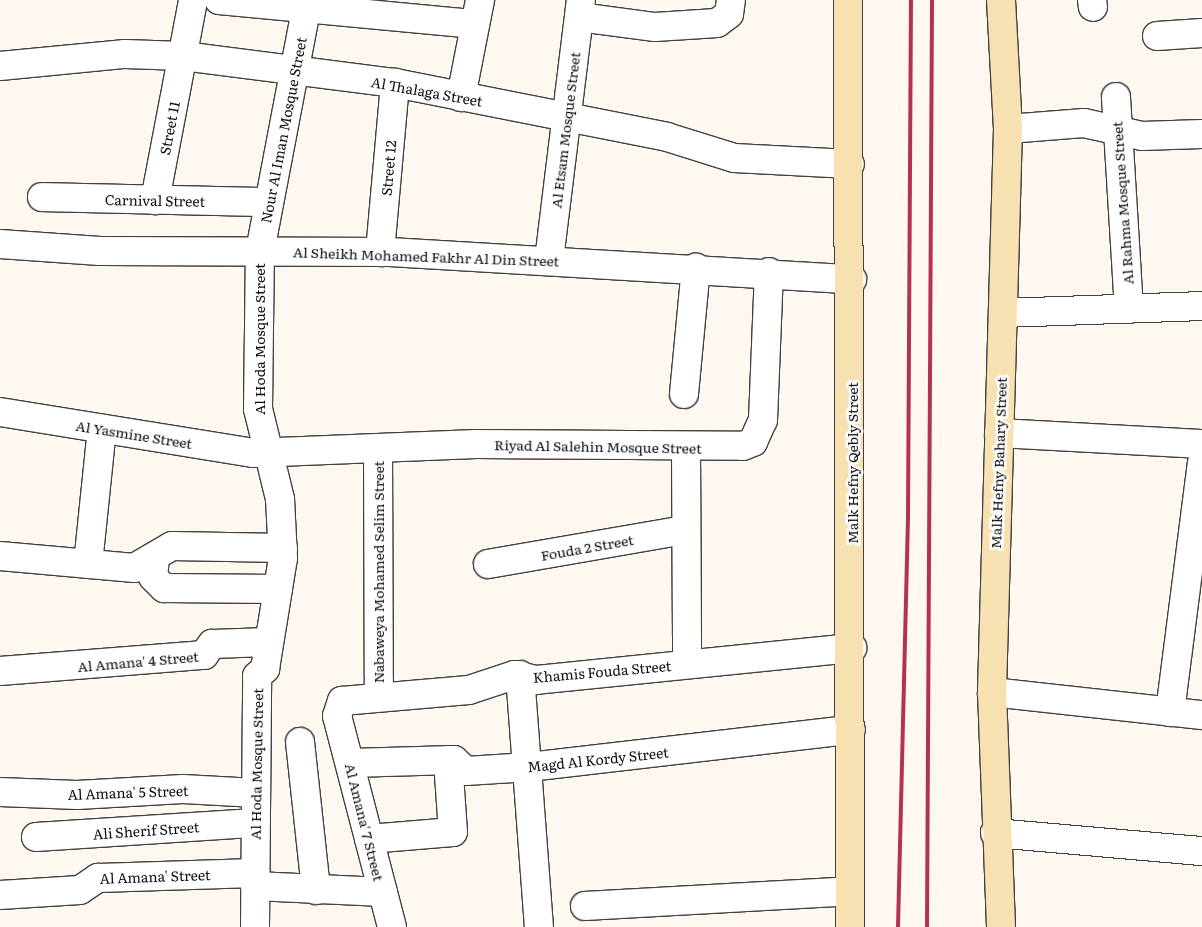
<!DOCTYPE html>
<html>
<head>
<meta charset="utf-8">
<style>
  body { margin:0 }
  #map { position:relative; width:1202px; height:927px; overflow:hidden; background:#fef8f1; font-family:Literata,serif }
  div>[style] { position:absolute }
  .roads { filter:drop-shadow(1px 0 #414141) drop-shadow(-1px 0 #414141) drop-shadow(0 1px #414141) drop-shadow(0 -1px #414141) }
  .street>* { height:28px; margin:-14px; padding:0 14px; transform-origin:14px; border-radius:14px; background:#fff }
  .secondary>* { height:28px; margin:-14px; padding:0 14px; transform-origin:14px; border-radius:14px; background:#f8e1b1 }
  .rail>* { height:4px; margin:-2px; padding:0 2px; transform-origin:2px; border-radius:2px; background:#b23254 }
  span { translate:-50% -50%; white-space:nowrap; text-align:center; line-height:1.15; -webkit-text-stroke:5px #fff; paint-order:stroke }
  .street-label { font-size:14px; color:#0e0e0e }
</style>
</head>
<body>
<div id="map">
  <div class="roads">
    <div class="street">
      <i style="left:219px;top:0;width:257px;rotate:5.4deg"></i>
      <i style="left:1092px;top:0;width:7px;rotate:82deg"></i>
      <i style="left:579px;top:17px;width:77px;rotate:7.5deg"></i>
      <i style="left:655px;top:27px;width:62px;rotate:-3.7deg"></i>
      <i style="left:717px;top:23px;width:15px;rotate:-37deg"></i>
      <i style="left:729px;top:14px;width:14px;rotate:-82deg"></i>
      <i style="left:1157px;top:36px;width:45px;rotate:-3.8deg"></i>
      <i style="left:0;top:66px;width:126px;rotate:-5.5deg"></i>
      <i style="left:125px;top:54px;width:58px;rotate:2deg"></i>
      <i style="left:183px;top:56px;width:214px;rotate:7.3deg"></i>
      <i style="left:395px;top:83px;width:277px;rotate:11.2deg"></i>
      <i style="left:667px;top:137px;width:70px;rotate:17.4deg"></i>
      <i style="left:734px;top:158px;width:116px;rotate:3deg"></i>
      <i style="left:461px;top:97px;width:99px;rotate:-78.9deg"></i>
      <i style="left:1116px;top:97px;width:212px;rotate:86.5deg"></i>
      <i style="left:1008px;top:129px;width:76px;rotate:-4.5deg"></i>
      <i style="left:1084px;top:123px;width:59px;rotate:12.6deg"></i>
      <i style="left:1142px;top:136px;width:60px;rotate:-1.9deg"></i>
      <i style="left:42px;top:197px;width:227px;rotate:1.3deg"></i>
      <i style="left:155px;top:200px;width:204px;rotate:-79.2deg"></i>
      <i style="left:0;top:244px;width:100px;rotate:4deg"></i>
      <i style="left:100px;top:251px;width:291px;rotate:0.2deg"></i>
      <i style="left:391px;top:252px;width:462px;rotate:3.4deg"></i>
      <i style="left:380px;top:252px;width:170px;rotate:-84.9deg"></i>
      <i style="left:549px;top:260px;width:262px;rotate:-83deg"></i>
      <i style="left:1003px;top:313px;width:199px;rotate:-2deg"></i>
      <i style="left:684px;top:394px;width:127px;rotate:-84.6deg"></i>
      <i style="left:0;top:412px;width:256px;rotate:9.2deg"></i>
      <i style="left:253px;top:453px;width:223px;rotate:-2.3deg"></i>
      <i style="left:476px;top:444px;width:267px;rotate:0.4deg"></i>
      <i style="left:743px;top:446px;width:11px;rotate:-22deg"></i>
      <i style="left:753px;top:442px;width:24px;rotate:-66deg"></i>
      <i style="left:763px;top:420px;width:148px;rotate:-87.7deg"></i>
      <i style="left:999px;top:433px;width:203px;rotate:3.1deg"></i>
      <i style="left:378px;top:448px;width:248px;rotate:89.8deg"></i>
      <i style="left:686px;top:448px;width:216px;rotate:89.7deg"></i>
      <i style="left:0;top:556px;width:135px;rotate:5.1deg"></i>
      <i style="left:134px;top:568px;width:44px;rotate:-30.1deg"></i>
      <i style="left:172px;top:546px;width:111px;rotate:1deg"></i>
      <i style="left:155px;top:558px;width:19px;rotate:96deg"></i>
      <i style="left:153px;top:577px;width:16px;rotate:45deg"></i>
      <i style="left:164px;top:588px;width:114px;rotate:0.5deg"></i>
      <i style="left:88px;top:564px;width:136px;rotate:-84.1deg"></i>
      <i style="left:488px;top:564px;width:200px;rotate:-9.8deg"></i>
      <i style="left:0;top:671px;width:205px;rotate:-4.5deg"></i>
      <i style="left:204px;top:655px;width:14px;rotate:-54deg"></i>
      <i style="left:212px;top:644px;width:56px;rotate:-2deg"></i>
      <i style="left:520px;top:675px;width:253px;rotate:85.7deg"></i>
      <i style="left:992px;top:692px;width:211px;rotate:6.3deg"></i>
      <i style="left:1170px;top:712px;width:251px;rotate:-82.7deg"></i>
      <i style="left:300px;top:742px;width:149px;rotate:83.8deg"></i>
      <i style="left:350px;top:763px;width:104px;rotate:-1.7deg"></i>
      <i style="left:454px;top:760px;width:16px;rotate:43deg"></i>
      <i style="left:466px;top:771px;width:63px;rotate:-3.6deg"></i>
      <i style="left:529px;top:767px;width:324px;rotate:-6.6deg"></i>
      <i style="left:0;top:792px;width:77px;rotate:2.2deg"></i>
      <i style="left:77px;top:795px;width:106px;rotate:-3.2deg"></i>
      <i style="left:183px;top:789px;width:73px;rotate:3.1deg"></i>
      <i style="left:995px;top:833px;width:208px;rotate:5deg"></i>
      <i style="left:36px;top:837px;width:219px;rotate:-3.7deg"></i>
      <i style="left:369px;top:839px;width:84px;rotate:-4.8deg"></i>
      <i style="left:453px;top:832px;width:72px;rotate:-94deg"></i>
      <i style="left:255px;top:886px;width:128px;rotate:2.7deg"></i>
      <i style="left:0;top:895px;width:80px;rotate:-3.6deg"></i>
      <i style="left:80px;top:890px;width:22px;rotate:-34deg"></i>
      <i style="left:98px;top:878px;width:157px;rotate:-1.8deg"></i>
      <i style="left:585px;top:906px;width:265px;rotate:-3.2deg"></i>
      <i style="left:255px;top:927px;width:251px;rotate:-89.5deg"></i>
      <i style="left:257px;top:676px;width:11px;rotate:-41deg"></i>
      <i style="left:265px;top:669px;width:112px;rotate:-80.8deg"></i>
      <i style="left:283px;top:558px;width:59px;rotate:-92.9deg"></i>
      <i style="left:280px;top:499px;width:93px;rotate:-103.7deg"></i>
      <i style="left:258px;top:409px;width:158px;rotate:-89.3deg"></i>
      <i style="left:260px;top:251px;width:246px;rotate:-79.2deg"></i>
      <i style="left:392px;top:927px;width:218px;rotate:-104.6deg"></i>
      <i style="left:337px;top:716px;width:16px;rotate:-72deg"></i>
      <i style="left:342px;top:701px;width:127px;rotate:-5deg"></i>
      <i style="left:469px;top:690px;width:47px;rotate:-18.4deg"></i>
      <i style="left:514px;top:675px;width:23px;rotate:13deg"></i>
      <i style="left:536px;top:680px;width:318px;rotate:-5.8deg"></i>
    </div>
    <div class="secondary">
      <i style="left:848px;top:0;width:927px;rotate:89.88deg"></i>
      <i style="left:1001px;top:0;width:129px;rotate:86.9deg"></i>
      <i style="left:1008px;top:129px;width:563px;rotate:91.63deg"></i>
      <i style="left:992px;top:692px;width:235px;rotate:87.8deg"></i>
    </div>
  </div>
  <div class="rail">
    <i style="left:898px;top:927px;width:410px;rotate:-88.6deg"></i>
    <i style="left:908px;top:517px;width:517px;rotate:-89.67deg"></i>
    <i style="left:927px;top:927px;width:927px;rotate:-89.69deg"></i>
  </div>
  <div class="street-label">
    <span style="left:427px;top:91px;rotate:10deg">Al Thalaga Street</span>
    <span style="left:169px;top:128px;rotate:-79deg">Street 11</span>
    <span style="left:283px;top:130px;rotate:-79deg">Nour Al Iman Mosque Street</span>
    <span style="left:565px;top:130px;rotate:-83deg">Al Etsam Mosque Street</span>
    <span style="left:388px;top:168px;rotate:-85deg">Street 12</span>
    <span style="left:155px;top:200px;rotate:1deg">Carnival Street</span>
    <span style="left:1122px;top:203px;rotate:-94deg">Al Rahma Mosque Street</span>
    <span style="left:426px;top:256px;rotate:2deg">Al Sheikh Mohamed Fakhr Al Din Street</span>
    <span style="left:259px;top:339px;rotate:-90deg">Al Hoda Mosque Street</span>
    <span style="left:134px;top:434px;rotate:9deg">Al Yasmine Street</span>
    <span style="left:598px;top:446px;rotate:1deg">Riyad Al Salehin Mosque Street</span>
    <span style="left:852px;top:463px;rotate:-90deg">Malk Hefny Qebly Street</span>
    <span style="left:998px;top:463px;rotate:-88deg">Malk Hefny Bahary Street</span>
    <span style="left:587px;top:547px;rotate:-10deg">Fouda 2 Street</span>
    <span style="left:378px;top:572px;rotate:-90deg">Nabaweya Mohamed Selim Street</span>
    <span style="left:138px;top:661px;rotate:-5deg">Al Amana' 4 Street</span>
    <span style="left:602px;top:671px;rotate:-5deg">Khamis Fouda Street</span>
    <span style="left:598px;top:759px;rotate:-6deg">Magd Al Kordy Street</span>
    <span style="left:256px;top:764px;rotate:-89deg">Al Hoda Mosque Street</span>
    <span style="left:128px;top:792px;rotate:-2deg">Al Amana' 5 Street</span>
    <span style="left:365px;top:822px;rotate:76deg">Al Amana' 7 Street</span>
    <span style="left:146px;top:830px;rotate:-4deg">Ali Sherif Street</span>
    <span style="left:155px;top:876px;rotate:-2deg">Al Amana' Street</span>
  </div>
</div>
</body>
</html>
